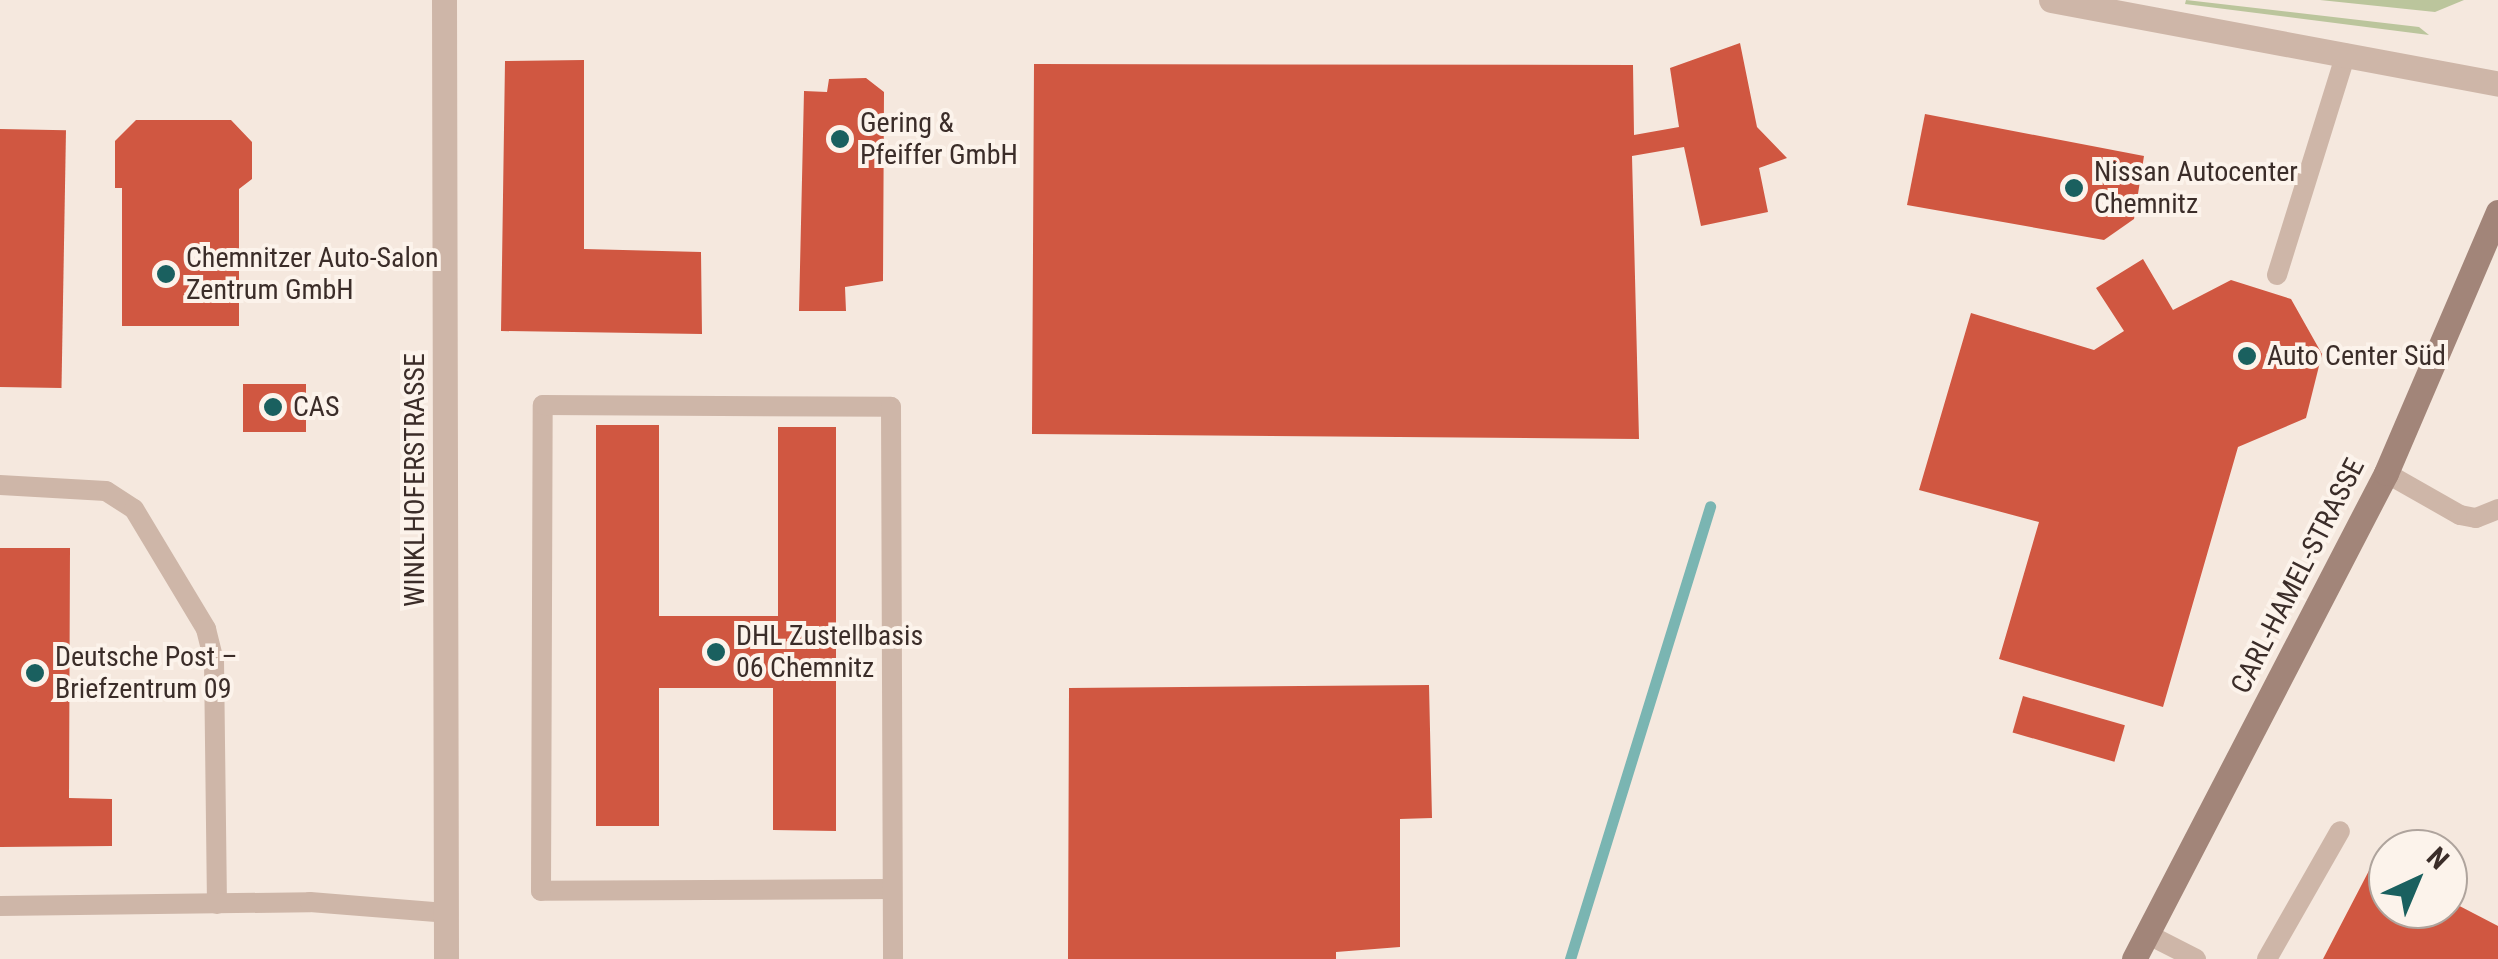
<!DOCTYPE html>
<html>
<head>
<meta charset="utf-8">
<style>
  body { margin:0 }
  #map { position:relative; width:2498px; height:959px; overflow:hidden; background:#f5e8de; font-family:"Roboto Condensed",sans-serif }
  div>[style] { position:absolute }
  .green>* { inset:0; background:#bbc59c }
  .stream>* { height:11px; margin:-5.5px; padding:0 5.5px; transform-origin:5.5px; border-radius:5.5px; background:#7ab5b2 }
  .building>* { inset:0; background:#d05741; transform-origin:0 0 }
  .service>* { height:20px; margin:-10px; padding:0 10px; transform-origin:10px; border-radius:10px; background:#ceb6a8 }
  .minor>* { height:25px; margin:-12.5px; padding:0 12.5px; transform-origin:12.5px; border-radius:12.5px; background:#ceb6a8 }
  .secondary>* { height:25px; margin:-12.5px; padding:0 12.5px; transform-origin:12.5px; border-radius:12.5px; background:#a28579 }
  .dots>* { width:28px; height:28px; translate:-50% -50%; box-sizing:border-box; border:5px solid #fcf3eb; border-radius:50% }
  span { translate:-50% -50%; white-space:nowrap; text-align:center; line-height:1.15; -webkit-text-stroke:8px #fcf3eb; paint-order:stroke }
  .poi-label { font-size:28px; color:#3b2d29 }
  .left { translate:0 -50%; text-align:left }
  .street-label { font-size:28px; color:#3b2d29 }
  .north { position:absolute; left:2368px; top:829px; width:100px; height:100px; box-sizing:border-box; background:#fcf3eb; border:2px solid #afa49d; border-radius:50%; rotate:44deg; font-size:28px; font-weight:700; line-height:40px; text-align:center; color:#3b2d29 }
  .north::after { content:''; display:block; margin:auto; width:35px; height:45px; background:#1a605f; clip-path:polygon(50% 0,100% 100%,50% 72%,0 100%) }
</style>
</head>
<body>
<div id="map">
  <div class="green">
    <i style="clip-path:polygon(2186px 0,2419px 27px,2429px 35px,2185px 4px)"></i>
    <i style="clip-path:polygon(2320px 0,2464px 0,2435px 12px)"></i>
  </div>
  <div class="stream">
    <i style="left:1570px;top:959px;width:474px;rotate:-72.8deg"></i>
  </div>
  <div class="building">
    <i style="clip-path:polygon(1740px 43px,1757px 127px,1787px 158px,1759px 168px,1768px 212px,1701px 226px,1684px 147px,1632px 156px,1639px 439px,1032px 434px,1034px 64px,1633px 65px,1634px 135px,1679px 127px,1670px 68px)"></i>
    <i style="clip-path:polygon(584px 60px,584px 249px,701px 252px,702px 334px,501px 331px,505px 61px)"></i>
    <i style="clip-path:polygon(866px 78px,884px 92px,883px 281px,845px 287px,846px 311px,799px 311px,804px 91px,827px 92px,829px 79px)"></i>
    <i style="clip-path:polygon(1925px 114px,2144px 156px,2134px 219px,2104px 240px,1907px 205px)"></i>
    <i style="clip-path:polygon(136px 120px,231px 120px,252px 142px,252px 179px,239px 189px,239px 326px,122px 326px,122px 188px,115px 188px,115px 141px)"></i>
    <i style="left:0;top:129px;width:66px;height:258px;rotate:1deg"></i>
    <i style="clip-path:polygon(2143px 259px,2173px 310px,2231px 280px,2291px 299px,2322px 354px,2306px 418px,2238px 447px,2163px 707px,1999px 659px,2039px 522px,1919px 490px,1971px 313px,2094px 350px,2124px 331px,2096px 288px)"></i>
    <i style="left:306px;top:384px;width:48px;height:63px;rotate:90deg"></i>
    <i style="clip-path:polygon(596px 425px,659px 425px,659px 616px,778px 616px,778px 427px,836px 427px,836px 831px,773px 830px,773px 688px,659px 688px,659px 826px,596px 826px)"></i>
    <i style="clip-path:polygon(0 548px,70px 548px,69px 798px,112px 799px,112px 846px,0 847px)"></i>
    <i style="clip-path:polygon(1429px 685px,1432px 818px,1400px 819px,1400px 947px,1336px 952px,1336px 959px,1068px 959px,1069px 688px)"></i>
    <i style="left:2023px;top:696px;width:106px;height:38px;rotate:16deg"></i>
    <i style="clip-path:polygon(2374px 861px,2388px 868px,2388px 909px,2448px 909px,2448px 900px,2498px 926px,2498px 959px,2323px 959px)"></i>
  </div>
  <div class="service">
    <i style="left:2277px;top:275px;width:232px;rotate:-72.7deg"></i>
    <i style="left:2386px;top:473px;width:85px;rotate:29.6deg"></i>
    <i style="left:2460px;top:515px;width:16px;rotate:11deg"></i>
    <i style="left:2476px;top:518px;width:24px;rotate:-22deg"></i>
    <i style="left:0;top:485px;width:106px;rotate:3.2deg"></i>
    <i style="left:106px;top:491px;width:33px;rotate:33deg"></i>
    <i style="left:134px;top:509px;width:140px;rotate:59deg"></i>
    <i style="left:206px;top:629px;width:32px;rotate:76deg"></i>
    <i style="left:214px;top:660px;width:244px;rotate:89.3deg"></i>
    <i style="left:892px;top:889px;width:351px;rotate:179.7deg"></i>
    <i style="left:541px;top:891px;width:486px;rotate:-89.8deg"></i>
    <i style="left:543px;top:405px;width:348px;rotate:0.3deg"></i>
    <i style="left:891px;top:407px;width:552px;rotate:89.79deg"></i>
    <i style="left:0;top:906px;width:310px;rotate:-0.7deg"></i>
    <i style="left:310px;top:902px;width:136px;rotate:4.6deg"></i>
    <i style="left:2147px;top:934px;width:55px;rotate:27deg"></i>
    <i style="left:2267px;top:959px;width:147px;rotate:-60.3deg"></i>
  </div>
  <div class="minor">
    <i style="left:444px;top:0;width:959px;rotate:89.88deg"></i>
    <i style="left:2051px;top:0;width:455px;rotate:10.6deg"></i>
  </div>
  <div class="secondary">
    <i style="left:2134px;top:959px;width:547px;rotate:-62.59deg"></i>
    <i style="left:2386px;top:473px;width:284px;rotate:-66.8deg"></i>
  </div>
  <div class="dots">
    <i style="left:840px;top:139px;background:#1a605f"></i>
    <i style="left:2074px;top:188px;background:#1a605f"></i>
    <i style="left:166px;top:274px;background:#1a605f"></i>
    <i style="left:2247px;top:356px;background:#1a605f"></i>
    <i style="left:273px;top:407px;background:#1a605f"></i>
    <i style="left:716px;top:652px;background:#1a605f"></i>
    <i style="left:35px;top:673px;background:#1a605f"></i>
  </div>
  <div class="poi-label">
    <span class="left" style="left:860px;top:139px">Gering &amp;<br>Pfeiffer GmbH</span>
    <span class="left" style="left:2094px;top:188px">Nissan Autocenter<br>Chemnitz</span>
    <span class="left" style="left:186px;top:274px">Chemnitzer Auto-Salon<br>Zentrum GmbH</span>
    <span class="left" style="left:2267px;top:356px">Auto Center Süd</span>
    <span class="left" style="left:293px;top:407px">CAS</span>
    <span class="left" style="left:736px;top:652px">DHL Zustellbasis<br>06 Chemnitz</span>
    <span class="left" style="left:55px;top:673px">Deutsche Post –<br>Briefzentrum 09</span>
  </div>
  <div class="street-label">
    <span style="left:415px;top:480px;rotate:-90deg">WINKLHOFERSTRASSE</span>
    <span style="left:2298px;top:576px;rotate:-63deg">CARL-HAMEL-STRASSE</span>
  </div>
  <div class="north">N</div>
</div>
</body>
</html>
